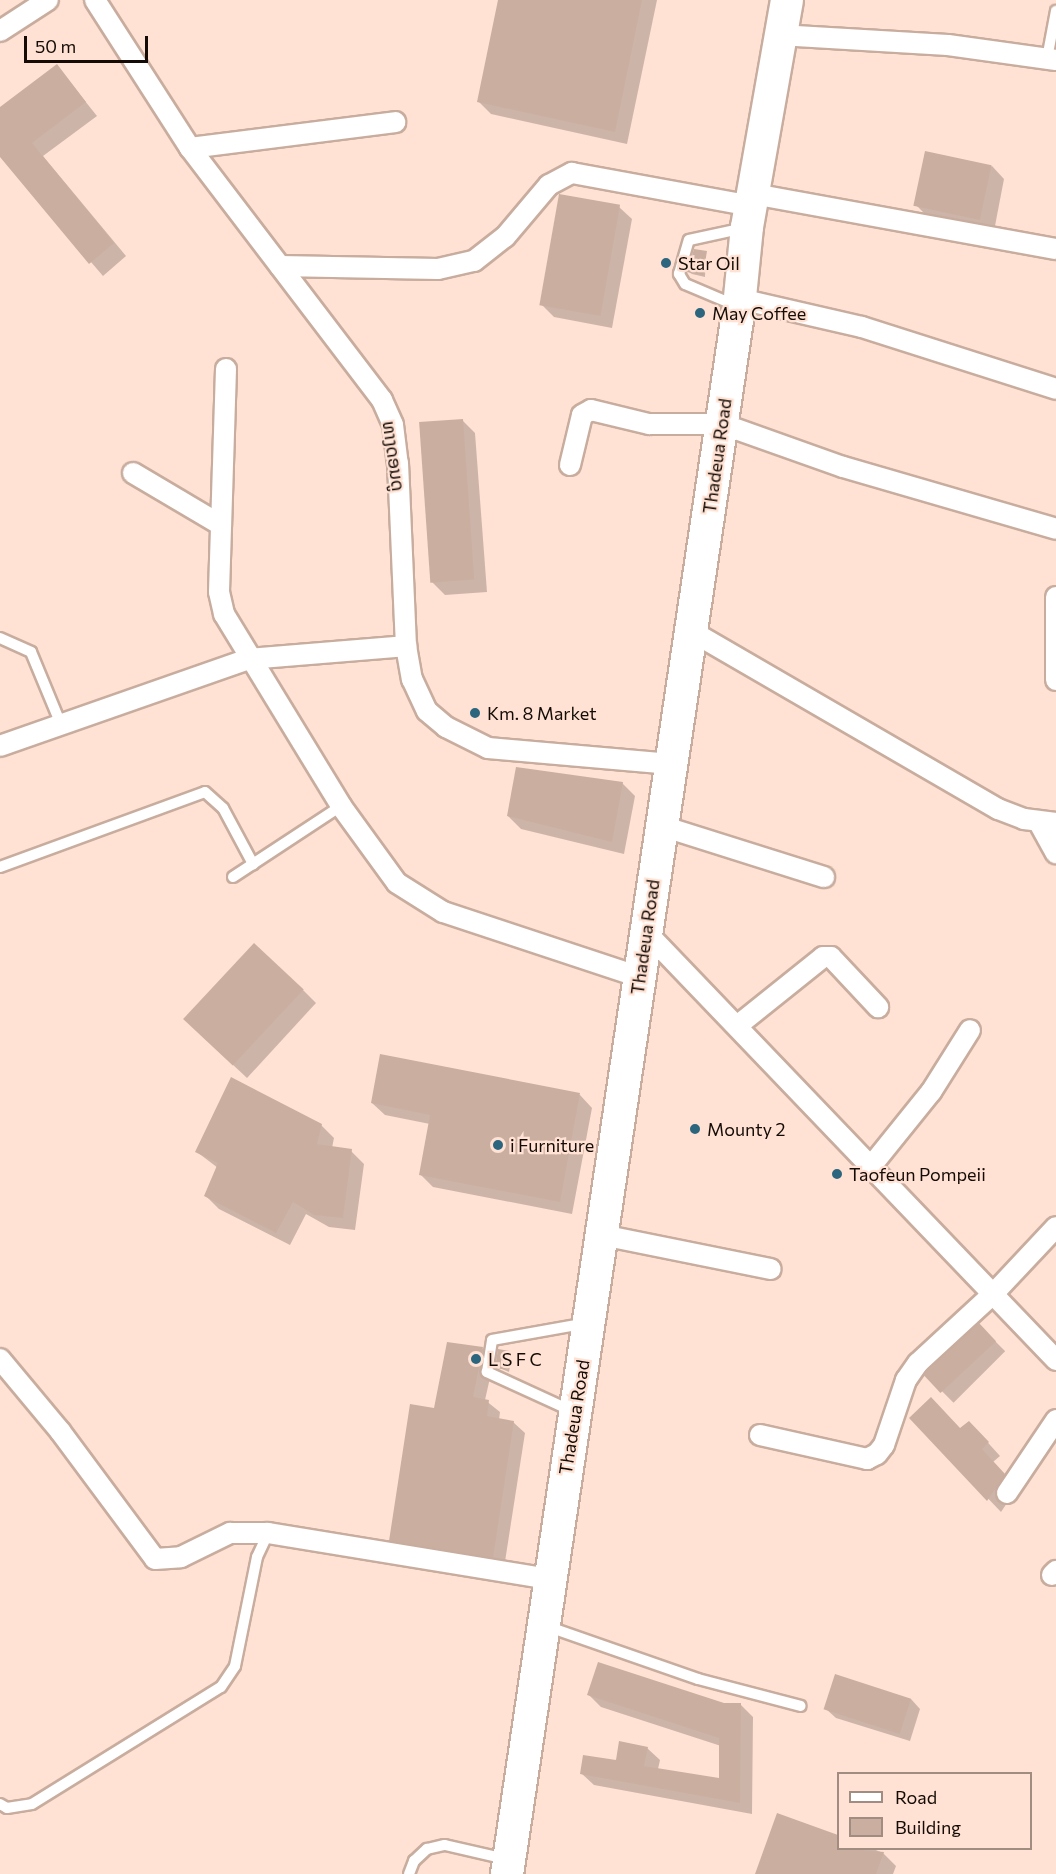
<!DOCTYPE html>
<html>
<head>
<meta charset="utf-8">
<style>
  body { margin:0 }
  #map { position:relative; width:1056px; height:1874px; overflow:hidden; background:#ffe2d3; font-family:Commissioner,"Noto Sans Lao",sans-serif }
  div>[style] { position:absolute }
  .shadow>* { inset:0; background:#0003; transform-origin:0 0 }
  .building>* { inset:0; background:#caafa0; transform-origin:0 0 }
  .roads { filter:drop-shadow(2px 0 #c8ad9f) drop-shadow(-2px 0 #c8ad9f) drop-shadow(0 2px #c8ad9f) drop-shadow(0 -2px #c8ad9f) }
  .lane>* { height:10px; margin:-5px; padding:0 5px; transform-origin:5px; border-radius:5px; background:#fff }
  .street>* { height:20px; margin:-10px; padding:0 10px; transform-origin:10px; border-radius:10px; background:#fff }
  .primary>* { height:32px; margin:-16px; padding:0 16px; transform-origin:16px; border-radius:16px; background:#fff }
  .dots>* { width:16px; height:16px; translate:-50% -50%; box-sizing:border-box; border:3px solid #ffe2d3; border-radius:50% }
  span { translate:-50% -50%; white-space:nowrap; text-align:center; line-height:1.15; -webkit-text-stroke:4.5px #ffe2d3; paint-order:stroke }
  .poi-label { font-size:18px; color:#140b06 }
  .left { translate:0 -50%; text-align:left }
  .street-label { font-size:18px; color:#140b06 }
  .legend { position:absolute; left:837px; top:1772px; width:195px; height:78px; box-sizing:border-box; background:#ffe2d3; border:2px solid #a18c81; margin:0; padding:8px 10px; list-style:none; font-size:18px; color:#140b06 }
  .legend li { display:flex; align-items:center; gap:12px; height:30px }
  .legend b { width:30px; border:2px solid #a18c81 }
  .scale { position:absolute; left:24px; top:36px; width:124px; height:27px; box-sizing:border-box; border:3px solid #140b06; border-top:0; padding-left:8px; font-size:18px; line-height:21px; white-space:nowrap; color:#140b06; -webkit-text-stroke:4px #ffe2d3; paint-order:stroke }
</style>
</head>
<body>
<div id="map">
  <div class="shadow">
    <i style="clip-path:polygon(500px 0,657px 0,627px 144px,491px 114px,479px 102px)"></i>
    <i style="clip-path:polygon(57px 66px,97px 116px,43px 156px,126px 256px,103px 276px,0 156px,0 109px)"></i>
    <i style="clip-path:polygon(992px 166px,1004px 179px,994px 231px,929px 218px,916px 205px)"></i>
    <i style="clip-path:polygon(619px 207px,632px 219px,612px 328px,554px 317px,541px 304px)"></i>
    <i style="clip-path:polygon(706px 253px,705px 277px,692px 274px,689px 272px)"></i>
    <i style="clip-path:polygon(462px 420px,475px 433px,487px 592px,445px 595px,432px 582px)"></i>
    <i style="clip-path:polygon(622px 783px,635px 796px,624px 854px,521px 829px,508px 816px)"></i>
    <i style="clip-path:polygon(303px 990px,316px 1003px,247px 1078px,199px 1033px)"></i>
    <i style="clip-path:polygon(580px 1095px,592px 1108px,572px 1214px,433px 1187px,420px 1174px,430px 1124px,385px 1115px,372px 1103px)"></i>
    <i style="clip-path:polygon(321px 1125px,334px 1138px,332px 1148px,351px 1151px,364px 1164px,355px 1230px,329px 1227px,306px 1214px,290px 1245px,219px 1209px,206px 1196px,218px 1168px,197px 1152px)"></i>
    <i style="left:979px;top:1325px;width:37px;height:73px;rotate:45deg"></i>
    <i style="clip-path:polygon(483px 1348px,494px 1360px,485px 1400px,500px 1412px,499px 1420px,513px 1422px,525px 1433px,504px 1568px,402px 1552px,391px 1540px,435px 1410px)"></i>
    <i style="clip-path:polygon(509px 1352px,512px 1355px,509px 1372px,497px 1367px)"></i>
    <i style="clip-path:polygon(911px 1418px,981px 1435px,1000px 1456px,993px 1462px,1017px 1488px,1001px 1512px)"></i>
    <i style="clip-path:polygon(589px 1695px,741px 1705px,753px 1717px,752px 1814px,594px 1785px,581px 1773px,647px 1748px,660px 1760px,658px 1769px,721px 1780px,721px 1746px,601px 1707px)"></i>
    <i style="clip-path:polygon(911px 1699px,920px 1709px,910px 1741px,836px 1718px,826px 1709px)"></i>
    <i style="clip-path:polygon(777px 1815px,838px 1837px,838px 1848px,871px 1848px,883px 1853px,896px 1866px,893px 1874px,757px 1874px)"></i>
  </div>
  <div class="building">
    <i style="clip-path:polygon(498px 0,642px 0,615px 132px,477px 102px)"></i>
    <i style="clip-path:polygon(57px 64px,86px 102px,32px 143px,114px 243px,89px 264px,0 157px,0 107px)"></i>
    <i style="left:925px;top:151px;width:68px;height:56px;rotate:12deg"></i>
    <i style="left:559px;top:194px;width:62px;height:113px;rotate:10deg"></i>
    <i style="clip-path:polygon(694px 249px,707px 251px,703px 275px,687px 272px)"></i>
    <i style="left:463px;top:419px;width:161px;height:44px;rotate:86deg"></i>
    <i style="clip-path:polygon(516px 767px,623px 782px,612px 842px,507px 816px)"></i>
    <i style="left:254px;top:943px;width:68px;height:104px;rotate:43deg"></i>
    <i style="clip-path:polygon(380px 1054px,580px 1093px,560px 1202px,419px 1175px,430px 1115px,371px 1103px)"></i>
    <i style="clip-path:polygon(231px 1077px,322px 1124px,317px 1144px,352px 1149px,343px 1218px,314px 1215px,293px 1202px,276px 1233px,204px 1196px,218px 1163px,195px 1152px)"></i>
    <i style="left:979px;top:1323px;width:25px;height:76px;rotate:47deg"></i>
    <i style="clip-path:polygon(447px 1342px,483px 1347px,473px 1397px,489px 1400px,487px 1416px,514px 1421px,493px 1558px,389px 1541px,410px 1404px,434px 1408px)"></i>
    <i style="left:498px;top:1349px;width:12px;height:19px;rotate:9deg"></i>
    <i style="clip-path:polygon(931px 1397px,960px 1428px,969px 1421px,989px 1442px,982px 1449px,1005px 1474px,987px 1501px,909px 1418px)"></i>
    <i style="clip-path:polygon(598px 1662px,724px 1703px,741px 1703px,740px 1803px,580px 1774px,583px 1755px,616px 1760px,619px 1741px,648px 1747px,644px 1766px,719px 1778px,719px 1738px,587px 1695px)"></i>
    <i style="left:835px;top:1674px;width:80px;height:37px;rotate:18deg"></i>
    <i style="clip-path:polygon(777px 1813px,838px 1835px,838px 1848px,884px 1852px,876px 1874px,755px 1874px)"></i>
  </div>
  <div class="roads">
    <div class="lane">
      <i style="left:1047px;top:59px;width:49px;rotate:-79.4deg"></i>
      <i style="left:737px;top:306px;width:56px;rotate:-157.1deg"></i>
      <i style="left:685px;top:284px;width:12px;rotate:-121deg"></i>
      <i style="left:679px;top:274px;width:35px;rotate:-74deg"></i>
      <i style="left:689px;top:240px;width:56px;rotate:-12.3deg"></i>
      <i style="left:0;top:638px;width:34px;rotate:24deg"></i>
      <i style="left:31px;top:652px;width:81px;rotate:67.5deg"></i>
      <i style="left:0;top:867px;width:218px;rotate:-20.1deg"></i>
      <i style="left:205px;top:792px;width:24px;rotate:42deg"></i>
      <i style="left:223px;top:808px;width:64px;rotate:61.8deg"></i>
      <i style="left:233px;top:877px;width:129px;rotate:-33.3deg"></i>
      <i style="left:572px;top:1411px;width:94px;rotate:-155.4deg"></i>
      <i style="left:487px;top:1372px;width:32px;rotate:-81deg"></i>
      <i style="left:492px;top:1340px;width:97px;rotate:-10.1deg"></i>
      <i style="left:546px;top:1626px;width:161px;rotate:19.2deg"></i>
      <i style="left:698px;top:1679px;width:106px;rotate:14.7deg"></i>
      <i style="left:0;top:1804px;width:8px;rotate:30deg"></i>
      <i style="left:7px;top:1808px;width:25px;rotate:-9deg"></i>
      <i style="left:32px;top:1804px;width:222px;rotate:-31.8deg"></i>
      <i style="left:221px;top:1687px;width:25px;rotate:-56deg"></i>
      <i style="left:235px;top:1666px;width:111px;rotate:-78.6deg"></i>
      <i style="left:257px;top:1557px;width:26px;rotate:-65deg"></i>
      <i style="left:409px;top:1874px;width:14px;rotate:-69deg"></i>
      <i style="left:414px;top:1861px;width:18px;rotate:-43deg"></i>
      <i style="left:427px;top:1849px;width:18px;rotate:-13deg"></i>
      <i style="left:445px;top:1845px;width:63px;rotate:12.9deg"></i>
    </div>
    <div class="street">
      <i style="left:95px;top:0;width:176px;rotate:57.3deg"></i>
      <i style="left:190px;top:148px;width:317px;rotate:52.7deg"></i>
      <i style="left:382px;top:400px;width:27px;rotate:66deg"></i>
      <i style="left:393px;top:425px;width:38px;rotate:83deg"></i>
      <i style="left:398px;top:463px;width:183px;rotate:87.5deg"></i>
      <i style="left:406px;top:646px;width:34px;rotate:80deg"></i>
      <i style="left:412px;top:679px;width:35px;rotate:65deg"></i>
      <i style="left:427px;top:711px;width:25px;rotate:40deg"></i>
      <i style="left:446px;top:727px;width:47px;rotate:26.6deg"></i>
      <i style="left:488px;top:748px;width:184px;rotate:5deg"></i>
      <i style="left:0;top:31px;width:57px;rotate:-32.9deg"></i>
      <i style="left:779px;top:35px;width:169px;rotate:3.4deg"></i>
      <i style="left:948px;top:45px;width:109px;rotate:7.9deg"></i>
      <i style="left:190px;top:148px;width:207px;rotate:-7.2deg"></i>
      <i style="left:753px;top:194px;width:308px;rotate:10.3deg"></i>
      <i style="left:280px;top:266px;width:158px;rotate:1.1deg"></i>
      <i style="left:438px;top:269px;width:37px;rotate:-13deg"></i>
      <i style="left:474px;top:261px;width:39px;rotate:-38deg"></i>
      <i style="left:505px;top:237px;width:68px;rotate:-49.8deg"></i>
      <i style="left:549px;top:185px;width:26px;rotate:-28deg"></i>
      <i style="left:572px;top:173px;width:182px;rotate:10.4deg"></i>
      <i style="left:740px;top:299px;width:125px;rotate:12.9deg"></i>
      <i style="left:862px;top:327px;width:204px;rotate:17.7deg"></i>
      <i style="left:226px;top:369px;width:223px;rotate:91.8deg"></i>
      <i style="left:219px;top:592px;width:23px;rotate:77deg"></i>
      <i style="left:224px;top:614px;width:225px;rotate:58.6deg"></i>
      <i style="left:341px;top:806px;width:95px;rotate:54deg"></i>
      <i style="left:397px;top:883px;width:54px;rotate:32.2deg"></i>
      <i style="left:443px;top:912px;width:206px;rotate:18.3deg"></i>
      <i style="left:570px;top:465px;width:51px;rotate:-76.5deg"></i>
      <i style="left:582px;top:415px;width:10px;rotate:-29deg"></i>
      <i style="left:591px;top:410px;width:60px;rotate:13.6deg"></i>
      <i style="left:649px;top:424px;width:73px"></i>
      <i style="left:722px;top:424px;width:128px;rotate:19.6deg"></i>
      <i style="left:843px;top:467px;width:222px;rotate:16.2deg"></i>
      <i style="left:133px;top:473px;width:102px;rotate:30.6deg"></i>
      <i style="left:1056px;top:597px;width:83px;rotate:90deg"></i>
      <i style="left:691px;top:631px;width:355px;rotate:30.1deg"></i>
      <i style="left:998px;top:809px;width:28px;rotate:21deg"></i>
      <i style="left:1024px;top:819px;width:32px;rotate:7deg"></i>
      <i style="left:0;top:746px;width:264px;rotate:-19.3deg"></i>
      <i style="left:249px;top:659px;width:158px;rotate:-4.7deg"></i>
      <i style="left:1038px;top:821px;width:37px;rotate:61deg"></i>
      <i style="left:662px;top:826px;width:170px;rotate:17.5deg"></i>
      <i style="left:645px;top:931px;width:594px;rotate:46.23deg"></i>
      <i style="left:737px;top:1026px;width:110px;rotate:-38.7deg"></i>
      <i style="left:823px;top:957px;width:8px"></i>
      <i style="left:831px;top:957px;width:69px;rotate:46.8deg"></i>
      <i style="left:872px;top:1165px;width:94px;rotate:-51.1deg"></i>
      <i style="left:931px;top:1092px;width:73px;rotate:-57.8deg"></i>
      <i style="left:602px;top:1235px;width:172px;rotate:11.4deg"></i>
      <i style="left:0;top:1359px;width:94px;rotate:50.2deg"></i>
      <i style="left:60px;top:1431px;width:159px;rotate:53.4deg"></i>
      <i style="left:155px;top:1559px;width:26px;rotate:-4deg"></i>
      <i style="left:181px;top:1557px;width:55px;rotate:-26.1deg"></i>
      <i style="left:230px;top:1533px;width:38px"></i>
      <i style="left:268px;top:1533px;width:285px;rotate:9.3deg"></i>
      <i style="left:760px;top:1435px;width:110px;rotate:12.6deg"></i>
      <i style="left:867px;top:1459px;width:11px;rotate:-27deg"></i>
      <i style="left:877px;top:1454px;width:11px;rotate:-52deg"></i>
      <i style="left:884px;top:1445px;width:69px;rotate:-71.3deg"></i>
      <i style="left:906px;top:1380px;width:21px;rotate:-55deg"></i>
      <i style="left:918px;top:1363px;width:105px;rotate:-42.7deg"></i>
      <i style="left:995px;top:1292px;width:89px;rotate:-46.8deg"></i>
      <i style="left:1007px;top:1493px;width:88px;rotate:-56.1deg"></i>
      <i style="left:1052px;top:1575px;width:6px;rotate:-45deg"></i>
    </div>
    <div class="primary">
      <i style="left:507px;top:1874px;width:1584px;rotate:-81.58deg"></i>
      <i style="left:739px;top:307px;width:80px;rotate:-84.3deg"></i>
      <i style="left:747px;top:227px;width:230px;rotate:-80deg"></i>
    </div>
  </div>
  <div class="dots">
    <i style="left:666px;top:263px;background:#2b657e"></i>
    <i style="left:700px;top:313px;background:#2b657e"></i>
    <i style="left:475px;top:713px;background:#2b657e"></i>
    <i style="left:695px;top:1129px;background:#2b657e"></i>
    <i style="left:498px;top:1145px;background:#2b657e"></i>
    <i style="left:837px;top:1174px;background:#2b657e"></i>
    <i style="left:476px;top:1359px;background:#2b657e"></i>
  </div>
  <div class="poi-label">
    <span class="left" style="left:678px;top:263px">Star Oil</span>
    <span class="left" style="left:712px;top:313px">May Coffee</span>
    <span class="left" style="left:487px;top:713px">Km. 8 Market</span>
    <span class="left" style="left:707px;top:1129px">Mounty 2</span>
    <span class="left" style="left:510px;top:1145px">i Furniture</span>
    <span class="left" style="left:849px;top:1174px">Taofeun Pompeii</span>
    <span class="left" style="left:488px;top:1359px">L S F C</span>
  </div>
  <div class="street-label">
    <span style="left:394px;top:456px;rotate:82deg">ທາງດອນດູ</span>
    <span style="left:717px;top:456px;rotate:-82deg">Thadeua Road</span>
    <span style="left:645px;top:937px;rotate:-82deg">Thadeua Road</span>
    <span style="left:574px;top:1417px;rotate:-81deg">Thadeua Road</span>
  </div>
  <ul class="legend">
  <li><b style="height:8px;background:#fff"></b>Road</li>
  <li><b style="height:16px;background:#caafa0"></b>Building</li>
  </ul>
  <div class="scale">50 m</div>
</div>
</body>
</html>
